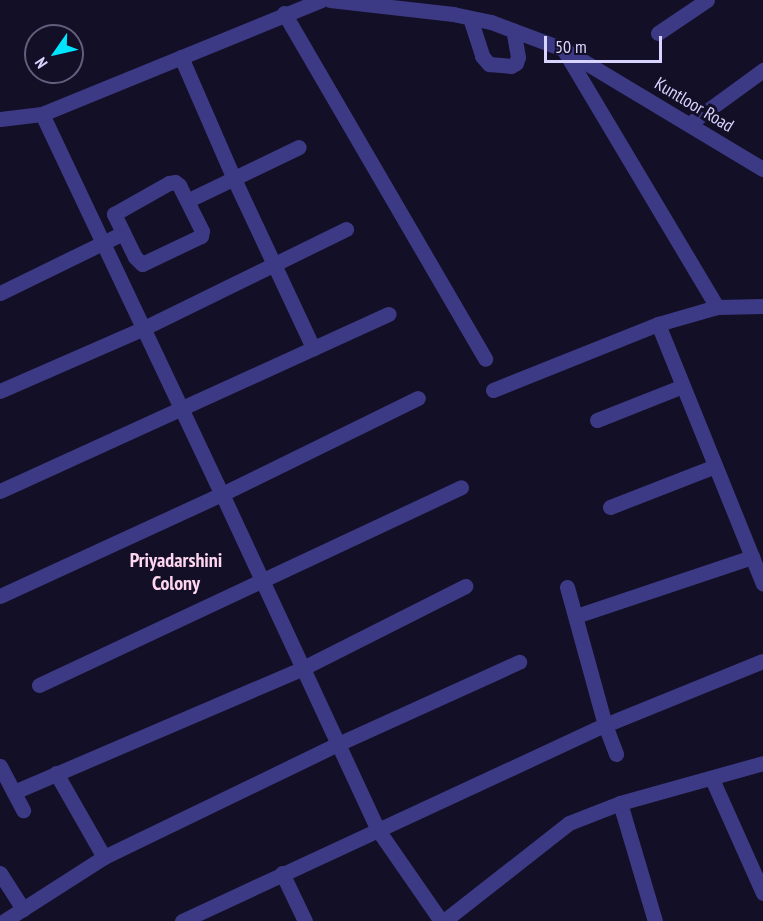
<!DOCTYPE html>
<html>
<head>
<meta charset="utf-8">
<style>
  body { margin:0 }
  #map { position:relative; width:763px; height:921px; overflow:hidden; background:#130f26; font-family:"PT Sans Narrow",sans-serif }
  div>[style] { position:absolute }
  .minor>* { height:15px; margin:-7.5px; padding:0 7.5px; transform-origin:7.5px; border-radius:7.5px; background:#3d3a85 }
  span { translate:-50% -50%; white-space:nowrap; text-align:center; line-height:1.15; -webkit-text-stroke:6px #130f26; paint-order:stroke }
  .street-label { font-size:18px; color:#d9d4ff }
  .neighbourhood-label { font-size:20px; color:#ffd6f0; font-weight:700 }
  .north { position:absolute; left:24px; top:24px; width:60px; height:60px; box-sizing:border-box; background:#130f26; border:2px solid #625e7d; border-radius:50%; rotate:236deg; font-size:16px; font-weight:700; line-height:24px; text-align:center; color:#d9d4ff }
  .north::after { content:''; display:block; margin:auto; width:21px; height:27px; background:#00e5ff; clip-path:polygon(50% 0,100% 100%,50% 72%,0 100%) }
  .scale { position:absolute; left:544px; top:36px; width:118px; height:27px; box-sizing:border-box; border:3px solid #d9d4ff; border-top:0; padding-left:8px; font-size:18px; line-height:21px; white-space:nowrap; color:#d9d4ff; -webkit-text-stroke:4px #130f26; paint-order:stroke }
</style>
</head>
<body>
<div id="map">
  <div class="minor">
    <i style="left:330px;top:0;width:124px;rotate:6.5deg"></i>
    <i style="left:453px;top:14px;width:39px;rotate:12deg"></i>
    <i style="left:491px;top:22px;width:77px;rotate:20.6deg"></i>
    <i style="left:563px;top:49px;width:233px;rotate:31deg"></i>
    <i style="left:284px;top:13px;width:400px;rotate:59.8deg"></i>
    <i style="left:470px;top:18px;width:40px;rotate:72deg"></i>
    <i style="left:482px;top:56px;width:11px;rotate:49deg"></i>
    <i style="left:489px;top:64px;width:22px;rotate:5deg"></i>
    <i style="left:511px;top:66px;width:6px;rotate:-31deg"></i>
    <i style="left:516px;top:63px;width:6px;rotate:-72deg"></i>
    <i style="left:518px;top:57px;width:27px;rotate:-100deg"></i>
    <i style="left:658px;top:33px;width:59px;rotate:-34deg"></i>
    <i style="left:565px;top:52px;width:297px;rotate:59.2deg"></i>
    <i style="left:181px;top:57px;width:133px;rotate:66.5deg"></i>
    <i style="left:234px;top:179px;width:187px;rotate:64.9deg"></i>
    <i style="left:42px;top:114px;width:420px;rotate:64.7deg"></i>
    <i style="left:222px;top:494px;width:370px;rotate:65.1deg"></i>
    <i style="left:378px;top:830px;width:111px;rotate:55.3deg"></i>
    <i style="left:0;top:119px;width:42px;rotate:-6.8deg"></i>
    <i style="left:42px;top:114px;width:301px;rotate:-22.2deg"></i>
    <i style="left:689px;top:124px;width:92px;rotate:-36.1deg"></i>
    <i style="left:175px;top:182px;width:5px;rotate:37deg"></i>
    <i style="left:179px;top:185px;width:51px;rotate:63.4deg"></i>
    <i style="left:202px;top:231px;width:5px;rotate:101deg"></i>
    <i style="left:201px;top:236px;width:65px;rotate:154.6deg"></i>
    <i style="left:142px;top:264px;width:10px;rotate:-135deg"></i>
    <i style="left:135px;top:257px;width:48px;rotate:-116deg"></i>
    <i style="left:114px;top:214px;width:63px;rotate:-29.4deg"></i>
    <i style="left:169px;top:183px;width:6px;rotate:-9deg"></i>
    <i style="left:195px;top:197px;width:115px;rotate:-25.7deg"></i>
    <i style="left:0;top:293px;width:137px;rotate:-26deg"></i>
    <i style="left:763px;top:306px;width:46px;rotate:178.8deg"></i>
    <i style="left:717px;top:307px;width:61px;rotate:163.9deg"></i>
    <i style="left:658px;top:324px;width:280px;rotate:68deg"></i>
    <i style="left:493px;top:390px;width:178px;rotate:-21.8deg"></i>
    <i style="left:0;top:391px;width:157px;rotate:-23.6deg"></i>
    <i style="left:144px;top:328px;width:225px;rotate:-26.1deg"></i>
    <i style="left:597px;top:420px;width:92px;rotate:-21.6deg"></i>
    <i style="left:0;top:491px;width:427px;rotate:-24.5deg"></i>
    <i style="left:610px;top:507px;width:113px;rotate:-21.3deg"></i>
    <i style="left:567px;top:587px;width:143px;rotate:74.6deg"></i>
    <i style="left:605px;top:725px;width:31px;rotate:69deg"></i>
    <i style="left:0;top:596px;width:244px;rotate:-24.7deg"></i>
    <i style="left:222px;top:494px;width:218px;rotate:-26.1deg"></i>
    <i style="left:576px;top:616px;width:186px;rotate:-18.5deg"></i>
    <i style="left:39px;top:685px;width:466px;rotate:-25.1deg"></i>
    <i style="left:0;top:766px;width:50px;rotate:62.4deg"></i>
    <i style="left:56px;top:773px;width:97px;rotate:60.3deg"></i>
    <i style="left:712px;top:779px;width:125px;rotate:65.9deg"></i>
    <i style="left:14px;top:792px;width:314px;rotate:-23.2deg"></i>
    <i style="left:303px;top:668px;width:182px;rotate:-26.8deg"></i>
    <i style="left:620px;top:803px;width:123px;rotate:73.5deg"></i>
    <i style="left:0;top:873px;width:43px;rotate:57.4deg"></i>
    <i style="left:282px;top:873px;width:53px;rotate:64.4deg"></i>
    <i style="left:4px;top:921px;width:119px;rotate:-32.6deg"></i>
    <i style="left:104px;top:857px;width:260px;rotate:-25.8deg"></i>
    <i style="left:338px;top:744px;width:199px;rotate:-24.4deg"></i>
    <i style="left:182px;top:921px;width:466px;rotate:-24.9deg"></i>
    <i style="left:605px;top:725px;width:170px;rotate:-22.1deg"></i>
    <i style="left:444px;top:921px;width:159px;rotate:-38.1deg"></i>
    <i style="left:569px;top:823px;width:55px;rotate:-21.4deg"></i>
    <i style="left:620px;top:803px;width:148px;rotate:-15.6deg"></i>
  </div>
  <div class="street-label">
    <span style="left:694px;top:105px;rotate:31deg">Kuntloor Road</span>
  </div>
  <div class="neighbourhood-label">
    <span style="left:176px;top:572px">Priyadarshini<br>Colony</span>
  </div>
  <div class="north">N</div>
  <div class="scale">50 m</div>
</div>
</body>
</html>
